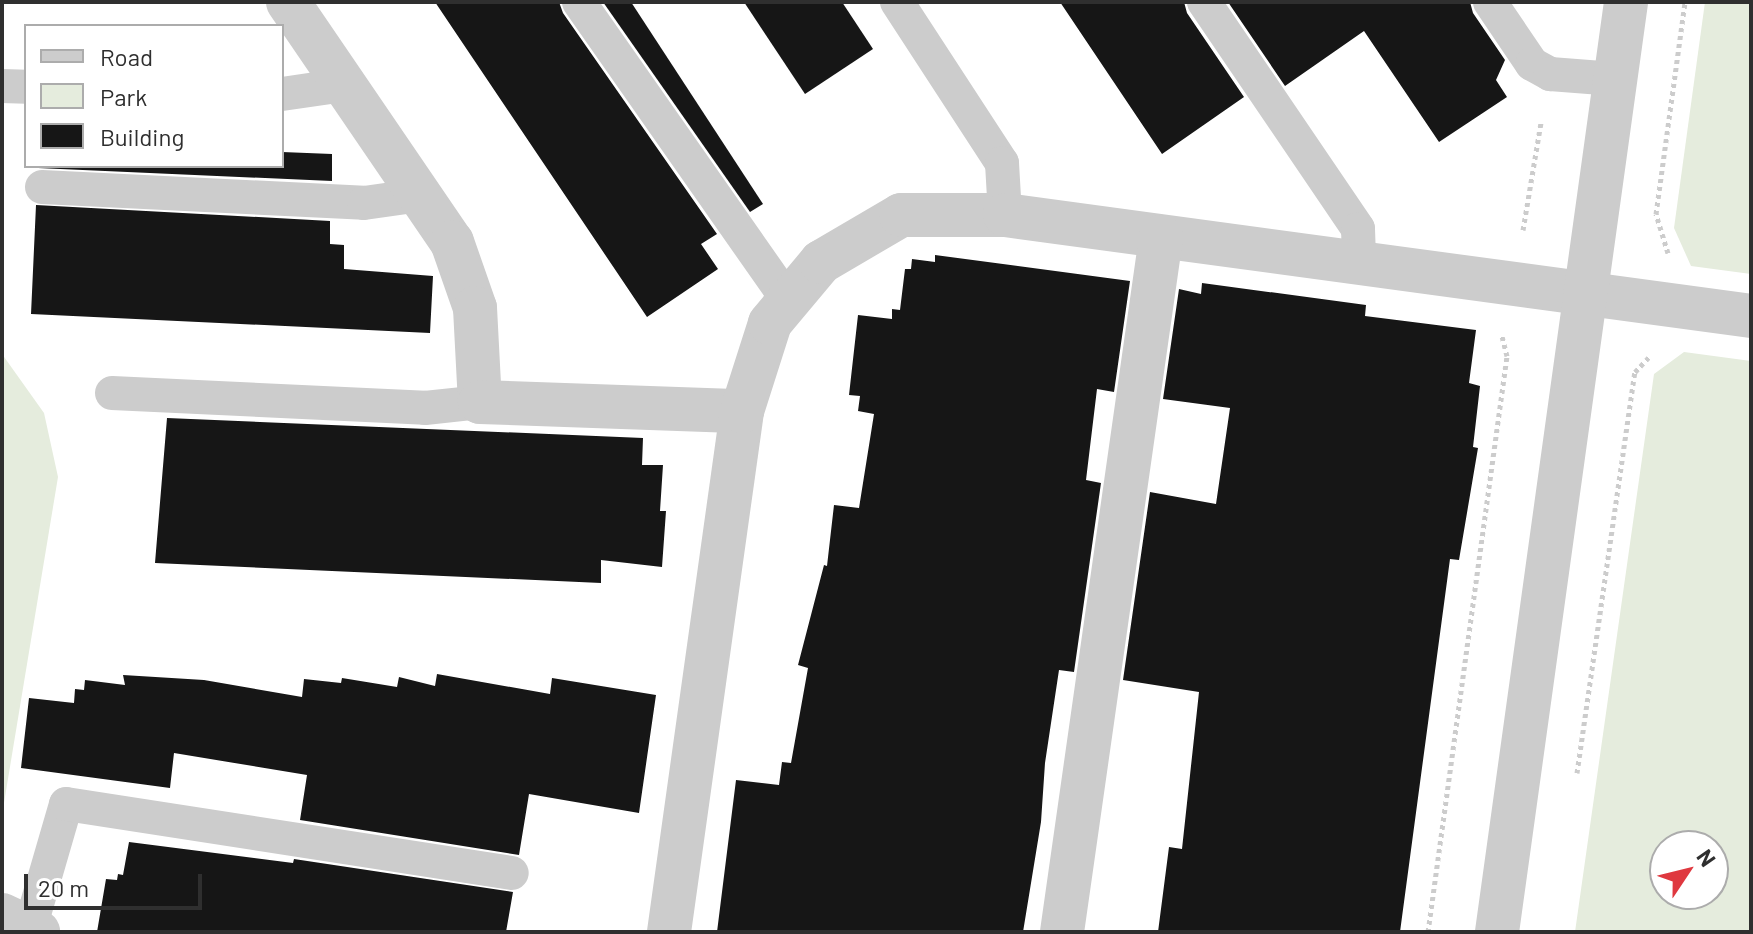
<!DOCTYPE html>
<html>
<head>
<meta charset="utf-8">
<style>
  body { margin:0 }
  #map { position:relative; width:1753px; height:934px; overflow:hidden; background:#fff; font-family:Barlow,sans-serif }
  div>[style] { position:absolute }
  .green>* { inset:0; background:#e5ecdd }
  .building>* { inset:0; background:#161616 }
  .path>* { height:5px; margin-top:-2.5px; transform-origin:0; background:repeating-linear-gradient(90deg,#ccc 0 4px,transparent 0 8px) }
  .service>* { height:34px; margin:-17px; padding:0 17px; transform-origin:17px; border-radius:17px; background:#ccc }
  .minor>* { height:44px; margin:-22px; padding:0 22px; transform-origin:22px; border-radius:22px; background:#ccc }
  .tertiary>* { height:44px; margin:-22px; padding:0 22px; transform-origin:22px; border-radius:22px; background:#ccc }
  span { translate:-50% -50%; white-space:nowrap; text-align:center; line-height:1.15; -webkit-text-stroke:8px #fff; paint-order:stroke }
  .frame { position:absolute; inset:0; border:4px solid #2f2f2f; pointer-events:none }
  .legend { position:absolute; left:24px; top:24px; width:260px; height:144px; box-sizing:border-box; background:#fff; border:2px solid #acacac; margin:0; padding:10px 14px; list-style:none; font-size:24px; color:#2f2f2f }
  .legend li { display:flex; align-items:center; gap:16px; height:40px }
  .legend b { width:40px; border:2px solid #acacac }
  .north { position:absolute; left:1649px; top:830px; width:80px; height:80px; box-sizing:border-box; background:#fff; border:2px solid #acacac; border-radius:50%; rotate:55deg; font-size:22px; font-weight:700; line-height:32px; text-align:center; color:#2f2f2f }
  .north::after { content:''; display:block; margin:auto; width:28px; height:36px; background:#df383f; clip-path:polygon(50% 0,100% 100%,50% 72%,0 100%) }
  .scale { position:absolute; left:24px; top:874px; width:178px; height:36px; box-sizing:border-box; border:4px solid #2f2f2f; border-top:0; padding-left:10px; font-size:24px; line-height:28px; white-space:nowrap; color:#2f2f2f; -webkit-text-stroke:6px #fff; paint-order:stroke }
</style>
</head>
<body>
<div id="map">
  <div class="green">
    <i style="clip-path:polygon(1705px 2px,1751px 2px,1751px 274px,1691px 266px,1674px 228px)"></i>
    <i style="clip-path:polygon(evenodd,1684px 352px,1751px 361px,1751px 932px,1575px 932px,1654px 374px,1684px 352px,1665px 846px,1713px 846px,1713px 894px,1665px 894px,1665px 846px)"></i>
    <i style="clip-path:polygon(2px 354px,44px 413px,58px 477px,2px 815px)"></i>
  </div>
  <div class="building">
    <i style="clip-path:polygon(435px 2px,559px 2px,563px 13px,717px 234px,701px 244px,718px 269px,647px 317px)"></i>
    <i style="clip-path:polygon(603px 2px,631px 2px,763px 204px,750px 212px)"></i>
    <i style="clip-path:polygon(744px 2px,842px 2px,873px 49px,805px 94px)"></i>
    <i style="clip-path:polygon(1060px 2px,1184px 2px,1187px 13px,1244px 97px,1162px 154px)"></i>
    <i style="clip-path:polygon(1228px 2px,1470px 2px,1473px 13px,1505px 60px,1496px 80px,1507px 97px,1439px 142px,1364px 31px,1285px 86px)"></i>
    <i style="clip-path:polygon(282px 152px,332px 154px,332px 181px,38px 168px,282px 166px)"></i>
    <i style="clip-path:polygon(36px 205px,330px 221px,330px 244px,344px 245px,344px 269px,433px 276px,430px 333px,31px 314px)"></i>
    <i style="clip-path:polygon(935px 255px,1130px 281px,1114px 392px,1097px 389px,1086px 480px,1101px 483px,1074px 672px,1059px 670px,1045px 763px,1041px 822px,1023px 932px,717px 932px,736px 780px,779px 785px,782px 762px,791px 763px,808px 668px,798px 665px,824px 565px,827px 566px,834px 505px,859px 508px,874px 414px,858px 411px,860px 396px,849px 395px,858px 315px,892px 319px,892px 309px,900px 310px,905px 269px,911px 269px,912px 259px,935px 262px)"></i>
    <i style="clip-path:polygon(1202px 283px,1366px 305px,1365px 316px,1476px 330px,1469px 383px,1480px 386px,1473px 447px,1478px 448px,1459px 560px,1450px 559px,1400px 932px,1158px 932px,1169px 847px,1182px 849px,1199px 692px,1123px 680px,1150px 492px,1216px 504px,1230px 408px,1163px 399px,1179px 289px,1201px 294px)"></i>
    <i style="clip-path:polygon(167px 418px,643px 438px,642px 465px,663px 465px,660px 511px,666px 511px,662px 567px,601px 560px,601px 583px,155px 563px)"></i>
    <i style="clip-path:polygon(437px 674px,550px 694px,552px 678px,656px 695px,639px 813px,529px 794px,519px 855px,300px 820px,307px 775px,174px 753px,170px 788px,21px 768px,29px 698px,74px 703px,75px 689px,84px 690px,85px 680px,125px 685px,123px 675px,204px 680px,302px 697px,304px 679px,341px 683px,342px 678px,397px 687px,399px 677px,435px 686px)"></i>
    <i style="clip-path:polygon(129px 842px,293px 863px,294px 859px,513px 892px,506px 932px,97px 932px,106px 879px,117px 880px,118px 874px,123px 875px)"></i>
  </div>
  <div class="path">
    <i style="left:1523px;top:230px;width:109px;rotate:-80.5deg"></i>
    <i style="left:1668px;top:253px;width:41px;rotate:-107.1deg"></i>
    <i style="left:1656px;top:214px;width:214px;rotate:-82.2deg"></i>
    <i style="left:1577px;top:773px;width:405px;rotate:-81.8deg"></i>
    <i style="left:1635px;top:372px;width:21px;rotate:-47deg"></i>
    <i style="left:1428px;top:932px;width:581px;rotate:-82.19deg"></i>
    <i style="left:1507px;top:356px;width:21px;rotate:-104deg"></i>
  </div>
  <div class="service">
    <i style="left:579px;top:2px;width:365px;rotate:55deg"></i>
    <i style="left:897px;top:2px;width:192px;rotate:56.9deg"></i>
    <i style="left:1002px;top:163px;width:52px;rotate:86.7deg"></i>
    <i style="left:1204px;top:2px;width:274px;rotate:55.8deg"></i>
    <i style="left:1358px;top:229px;width:35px;rotate:88deg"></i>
    <i style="left:1490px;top:2px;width:75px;rotate:55.9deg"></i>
    <i style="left:1532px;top:64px;width:21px;rotate:29deg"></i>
    <i style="left:1550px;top:74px;width:65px;rotate:4.4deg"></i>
    <i style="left:2px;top:86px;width:24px;rotate:2deg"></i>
    <i style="left:282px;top:94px;width:63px;rotate:-8.3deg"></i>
    <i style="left:42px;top:187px;width:322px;rotate:2.8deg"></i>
    <i style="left:364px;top:203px;width:57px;rotate:-8.1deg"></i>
    <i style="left:112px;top:393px;width:313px;rotate:2.7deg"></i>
    <i style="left:425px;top:408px;width:55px;rotate:-6.2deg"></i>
    <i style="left:30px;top:928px;width:129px;rotate:-73.8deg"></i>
    <i style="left:66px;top:804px;width:451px;rotate:8.8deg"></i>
  </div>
  <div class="minor">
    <i style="left:288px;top:2px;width:291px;rotate:55.7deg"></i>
    <i style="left:452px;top:242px;width:70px;rotate:70.8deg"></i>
    <i style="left:475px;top:308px;width:94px;rotate:87deg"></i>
    <i style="left:480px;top:402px;width:262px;rotate:2deg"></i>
    <i style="left:2px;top:915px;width:40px;rotate:25deg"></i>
    <i style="left:669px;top:932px;width:526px;rotate:-82.02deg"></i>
    <i style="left:742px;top:411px;width:92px;rotate:-72.3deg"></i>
    <i style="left:770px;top:323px;width:80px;rotate:-50.1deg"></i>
    <i style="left:821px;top:262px;width:93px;rotate:-30.4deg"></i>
    <i style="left:901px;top:215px;width:104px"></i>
    <i style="left:1005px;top:215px;width:753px;rotate:7.71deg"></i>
    <i style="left:1062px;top:932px;width:702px;rotate:-81.89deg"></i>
  </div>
  <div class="tertiary">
    <i style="left:1497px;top:932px;width:939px;rotate:-82.1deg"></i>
  </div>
  <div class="frame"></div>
  <ul class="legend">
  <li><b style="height:10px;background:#ccc"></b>Road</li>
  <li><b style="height:22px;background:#e5ecdd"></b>Park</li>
  <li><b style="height:22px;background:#161616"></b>Building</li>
  </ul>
  <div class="north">N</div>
  <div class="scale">20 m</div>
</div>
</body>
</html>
